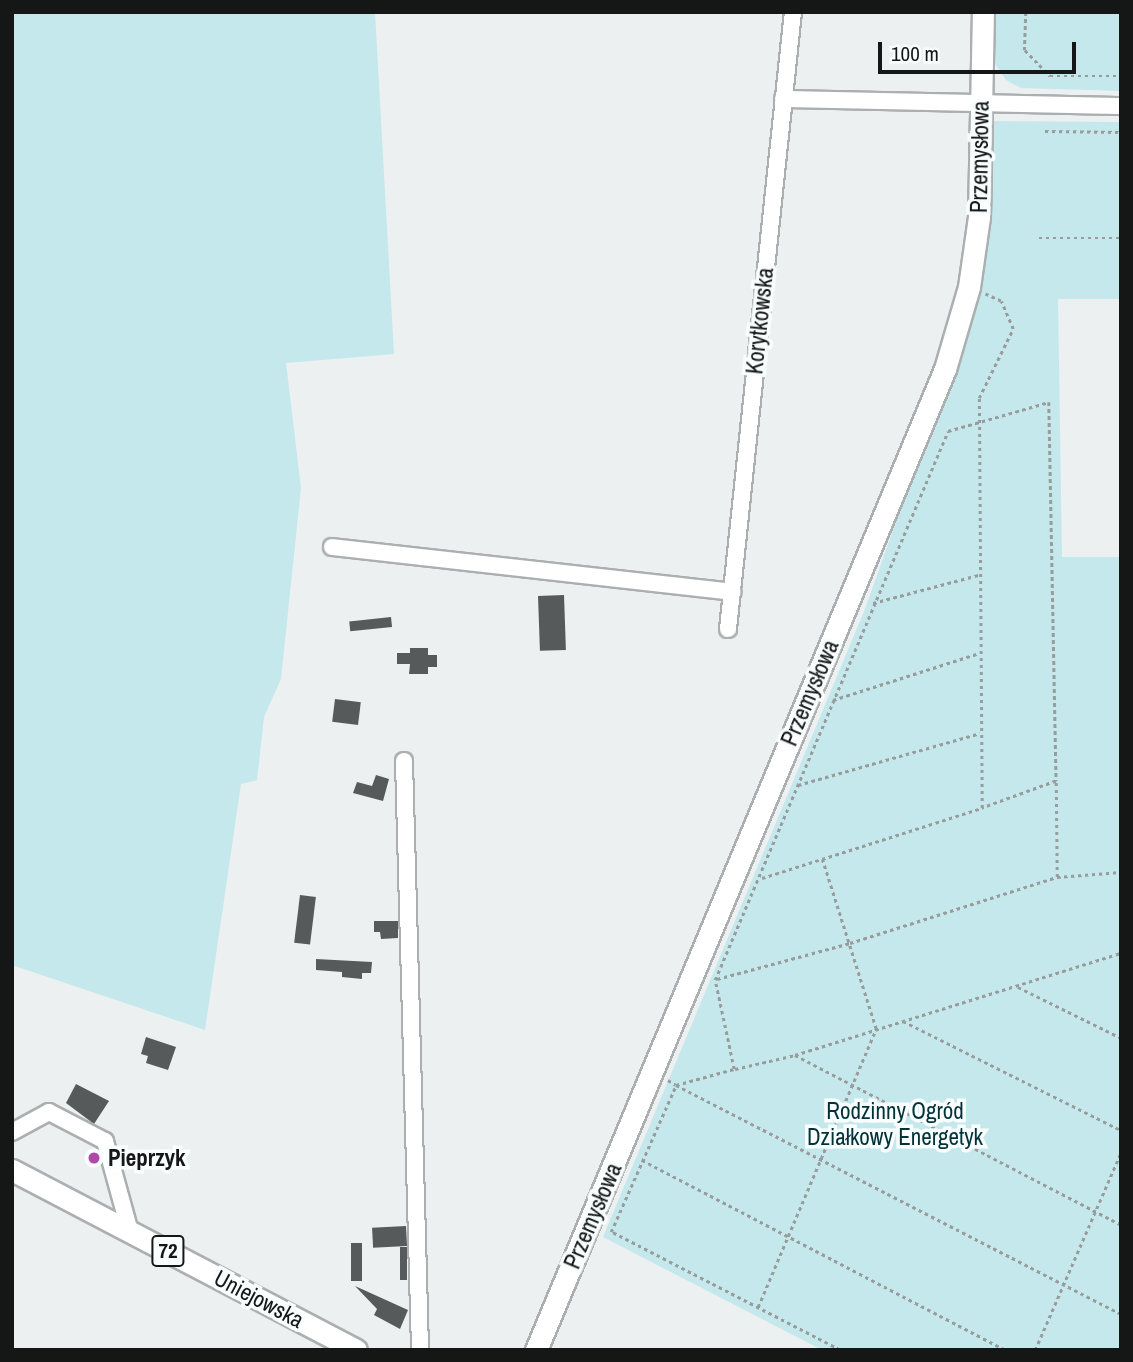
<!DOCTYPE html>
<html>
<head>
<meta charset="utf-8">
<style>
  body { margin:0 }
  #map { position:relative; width:1133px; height:1362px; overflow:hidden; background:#ecf0f1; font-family:"Archivo Narrow",sans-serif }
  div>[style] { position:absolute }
  .green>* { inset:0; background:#c4e8eb }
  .building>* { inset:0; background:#575a5a; transform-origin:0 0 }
  .path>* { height:2.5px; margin-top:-1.25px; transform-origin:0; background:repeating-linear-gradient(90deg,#999c9c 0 3.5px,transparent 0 7px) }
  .roads { filter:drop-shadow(2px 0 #abafaf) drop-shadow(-2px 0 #abafaf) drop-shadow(0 2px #abafaf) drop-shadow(0 -2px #abafaf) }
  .minor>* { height:16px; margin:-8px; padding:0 8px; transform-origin:8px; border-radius:8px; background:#fff }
  .major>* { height:21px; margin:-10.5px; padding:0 10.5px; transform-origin:10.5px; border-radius:10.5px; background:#fff }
  .dots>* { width:19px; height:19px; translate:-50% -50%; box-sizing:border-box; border:4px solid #f9fdfe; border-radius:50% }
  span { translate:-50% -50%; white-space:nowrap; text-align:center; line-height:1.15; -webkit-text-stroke:7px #f9fdfe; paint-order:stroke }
  .shield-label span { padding:2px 5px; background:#f9fdfe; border:2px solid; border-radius:5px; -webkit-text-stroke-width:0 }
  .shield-label { font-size:21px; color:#151616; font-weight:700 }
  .street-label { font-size:23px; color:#151616 }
  .park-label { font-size:23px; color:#003338 }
  .poi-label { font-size:23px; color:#151616; font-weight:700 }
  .left { translate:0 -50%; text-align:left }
  .frame { position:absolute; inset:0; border:14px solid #151616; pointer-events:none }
  .scale { position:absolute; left:878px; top:42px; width:198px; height:32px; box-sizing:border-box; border:4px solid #151616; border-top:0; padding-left:9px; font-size:21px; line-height:24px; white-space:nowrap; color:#151616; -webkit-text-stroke:5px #f9fdfe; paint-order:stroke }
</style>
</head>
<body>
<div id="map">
  <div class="green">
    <i style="clip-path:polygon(12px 12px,375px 12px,394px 354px,286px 363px,301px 488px,281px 679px,264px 717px,257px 780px,241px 784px,205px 1030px,12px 965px)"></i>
    <i style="clip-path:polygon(994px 12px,1121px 12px,1121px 91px,1021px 88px,1006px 80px,995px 64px)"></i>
    <i style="clip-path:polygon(986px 121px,1121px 122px,1121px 299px,1058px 299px,1062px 557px,1121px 557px,1121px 1350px,822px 1350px,603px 1237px,865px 609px,978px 291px,992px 219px)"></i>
  </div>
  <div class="building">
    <i style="left:564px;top:595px;width:55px;height:26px;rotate:88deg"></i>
    <i style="left:391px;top:617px;width:10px;height:42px;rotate:84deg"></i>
    <i style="clip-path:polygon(410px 648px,428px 648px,428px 655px,437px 655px,437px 667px,428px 667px,428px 674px,409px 674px,410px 664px,397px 664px,397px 653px,410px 653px)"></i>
    <i style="left:335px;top:699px;width:26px;height:23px;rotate:7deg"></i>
    <i style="clip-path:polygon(376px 775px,389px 779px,383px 801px,353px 793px,357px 782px,372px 786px)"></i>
    <i style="left:300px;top:895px;width:16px;height:48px;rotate:7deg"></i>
    <i style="clip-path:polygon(374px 921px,398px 921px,398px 938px,381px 939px,380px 932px,374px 932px)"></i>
    <i style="clip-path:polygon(316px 959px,372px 962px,371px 973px,362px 973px,362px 979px,342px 977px,342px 972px,316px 970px)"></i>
    <i style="clip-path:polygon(146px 1037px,176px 1047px,168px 1070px,146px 1063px,148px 1056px,141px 1054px)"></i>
    <i style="clip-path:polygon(76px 1084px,109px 1101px,94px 1124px,66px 1103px)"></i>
    <i style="left:406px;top:1226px;width:20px;height:34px;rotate:87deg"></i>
    <i style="left:351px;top:1243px;width:11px;height:38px"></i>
    <i style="left:400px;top:1247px;width:7px;height:33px"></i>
    <i style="clip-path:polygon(355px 1286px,408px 1310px,400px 1329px,374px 1315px,377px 1309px)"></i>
  </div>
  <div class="path">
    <i style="left:1026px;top:12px;width:38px;rotate:92deg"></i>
    <i style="left:1025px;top:50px;width:36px;rotate:46deg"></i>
    <i style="left:1050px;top:76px;width:71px"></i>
    <i style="left:1045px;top:131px;width:76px;rotate:0.8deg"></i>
    <i style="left:1039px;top:238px;width:82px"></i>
    <i style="left:873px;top:603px;width:109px;rotate:-14.9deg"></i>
    <i style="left:833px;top:700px;width:153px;rotate:-17.8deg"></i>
    <i style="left:798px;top:785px;width:189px;rotate:-15.9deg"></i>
    <i style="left:1057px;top:877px;width:64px;rotate:-4.5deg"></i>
    <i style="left:762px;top:878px;width:63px;rotate:-17.6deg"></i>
    <i style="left:717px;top:979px;width:138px;rotate:-15.1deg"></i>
    <i style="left:850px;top:943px;width:217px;rotate:-17.7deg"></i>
    <i style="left:1057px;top:877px;width:96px;rotate:-90.6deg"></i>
    <i style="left:1018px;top:987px;width:115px;rotate:26.3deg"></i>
    <i style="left:903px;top:1021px;width:244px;rotate:26.6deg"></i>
    <i style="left:795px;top:1055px;width:368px;rotate:27.5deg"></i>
    <i style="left:735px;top:1069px;width:62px;rotate:-13.1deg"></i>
    <i style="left:795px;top:1055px;width:342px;rotate:-17.4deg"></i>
    <i style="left:668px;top:1080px;width:9px;rotate:32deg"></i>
    <i style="left:676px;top:1085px;width:60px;rotate:-15.4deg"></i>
    <i style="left:734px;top:1069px;width:91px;rotate:-102.1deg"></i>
    <i style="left:715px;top:980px;width:596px;rotate:-67deg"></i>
    <i style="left:948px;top:431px;width:105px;rotate:-16deg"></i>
    <i style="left:1049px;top:402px;width:379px;rotate:88.9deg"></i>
    <i style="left:1056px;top:781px;width:79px;rotate:160deg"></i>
    <i style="left:642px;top:1160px;width:410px;rotate:27.6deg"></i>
    <i style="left:758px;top:1307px;width:302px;rotate:-67deg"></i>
    <i style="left:876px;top:1029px;width:178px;rotate:-107.6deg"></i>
    <i style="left:822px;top:859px;width:168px;rotate:-17.7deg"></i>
    <i style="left:982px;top:808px;width:410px;rotate:-90.4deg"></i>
    <i style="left:979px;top:398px;width:77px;rotate:-63.8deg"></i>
    <i style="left:1013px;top:329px;width:30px;rotate:-113deg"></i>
    <i style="left:1001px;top:301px;width:17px;rotate:-156deg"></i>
    <i style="left:840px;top:1350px;width:258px;rotate:-152.7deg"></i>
    <i style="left:611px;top:1232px;width:161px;rotate:-66.1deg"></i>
    <i style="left:676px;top:1085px;width:500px;rotate:27.23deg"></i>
    <i style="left:1035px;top:1350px;width:216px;rotate:-66.5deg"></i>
  </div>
  <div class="roads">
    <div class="minor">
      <i style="left:783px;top:99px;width:338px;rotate:1.2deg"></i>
      <i style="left:332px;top:547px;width:403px;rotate:6.4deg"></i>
      <i style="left:728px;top:629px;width:620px;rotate:-83.99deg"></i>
      <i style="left:404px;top:761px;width:589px;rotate:88.44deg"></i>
      <i style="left:12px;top:1132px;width:42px;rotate:-28.4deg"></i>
      <i style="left:49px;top:1112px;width:63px;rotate:27.4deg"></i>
      <i style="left:105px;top:1141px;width:94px;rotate:74.6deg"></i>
    </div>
    <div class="major">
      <i style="left:12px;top:1170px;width:388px;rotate:27.6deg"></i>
      <i style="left:536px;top:1350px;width:1063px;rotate:-67.37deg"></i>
      <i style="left:945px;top:369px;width:85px;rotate:-73.7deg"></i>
      <i style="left:969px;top:287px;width:71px;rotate:-81.9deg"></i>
      <i style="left:979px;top:217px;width:205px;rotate:-88.9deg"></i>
    </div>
  </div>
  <div class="dots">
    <i style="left:94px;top:1158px;background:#b047a9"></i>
  </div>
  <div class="shield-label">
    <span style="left:168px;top:1251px">72</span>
  </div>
  <div class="street-label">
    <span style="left:980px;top:157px;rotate:-89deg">Przemysłowa</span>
    <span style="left:760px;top:321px;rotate:-84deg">Korytkowska</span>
    <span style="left:810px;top:693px;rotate:-67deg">Przemysłowa</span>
    <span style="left:593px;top:1216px;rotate:-67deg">Przemysłowa</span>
    <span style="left:259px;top:1299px;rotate:28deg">Uniejowska</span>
  </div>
  <div class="park-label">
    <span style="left:895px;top:1124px">Rodzinny Ogród<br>Działkowy Energetyk</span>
  </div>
  <div class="poi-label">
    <span class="left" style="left:108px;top:1158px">Pieprzyk</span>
  </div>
  <div class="frame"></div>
  <div class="scale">100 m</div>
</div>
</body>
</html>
